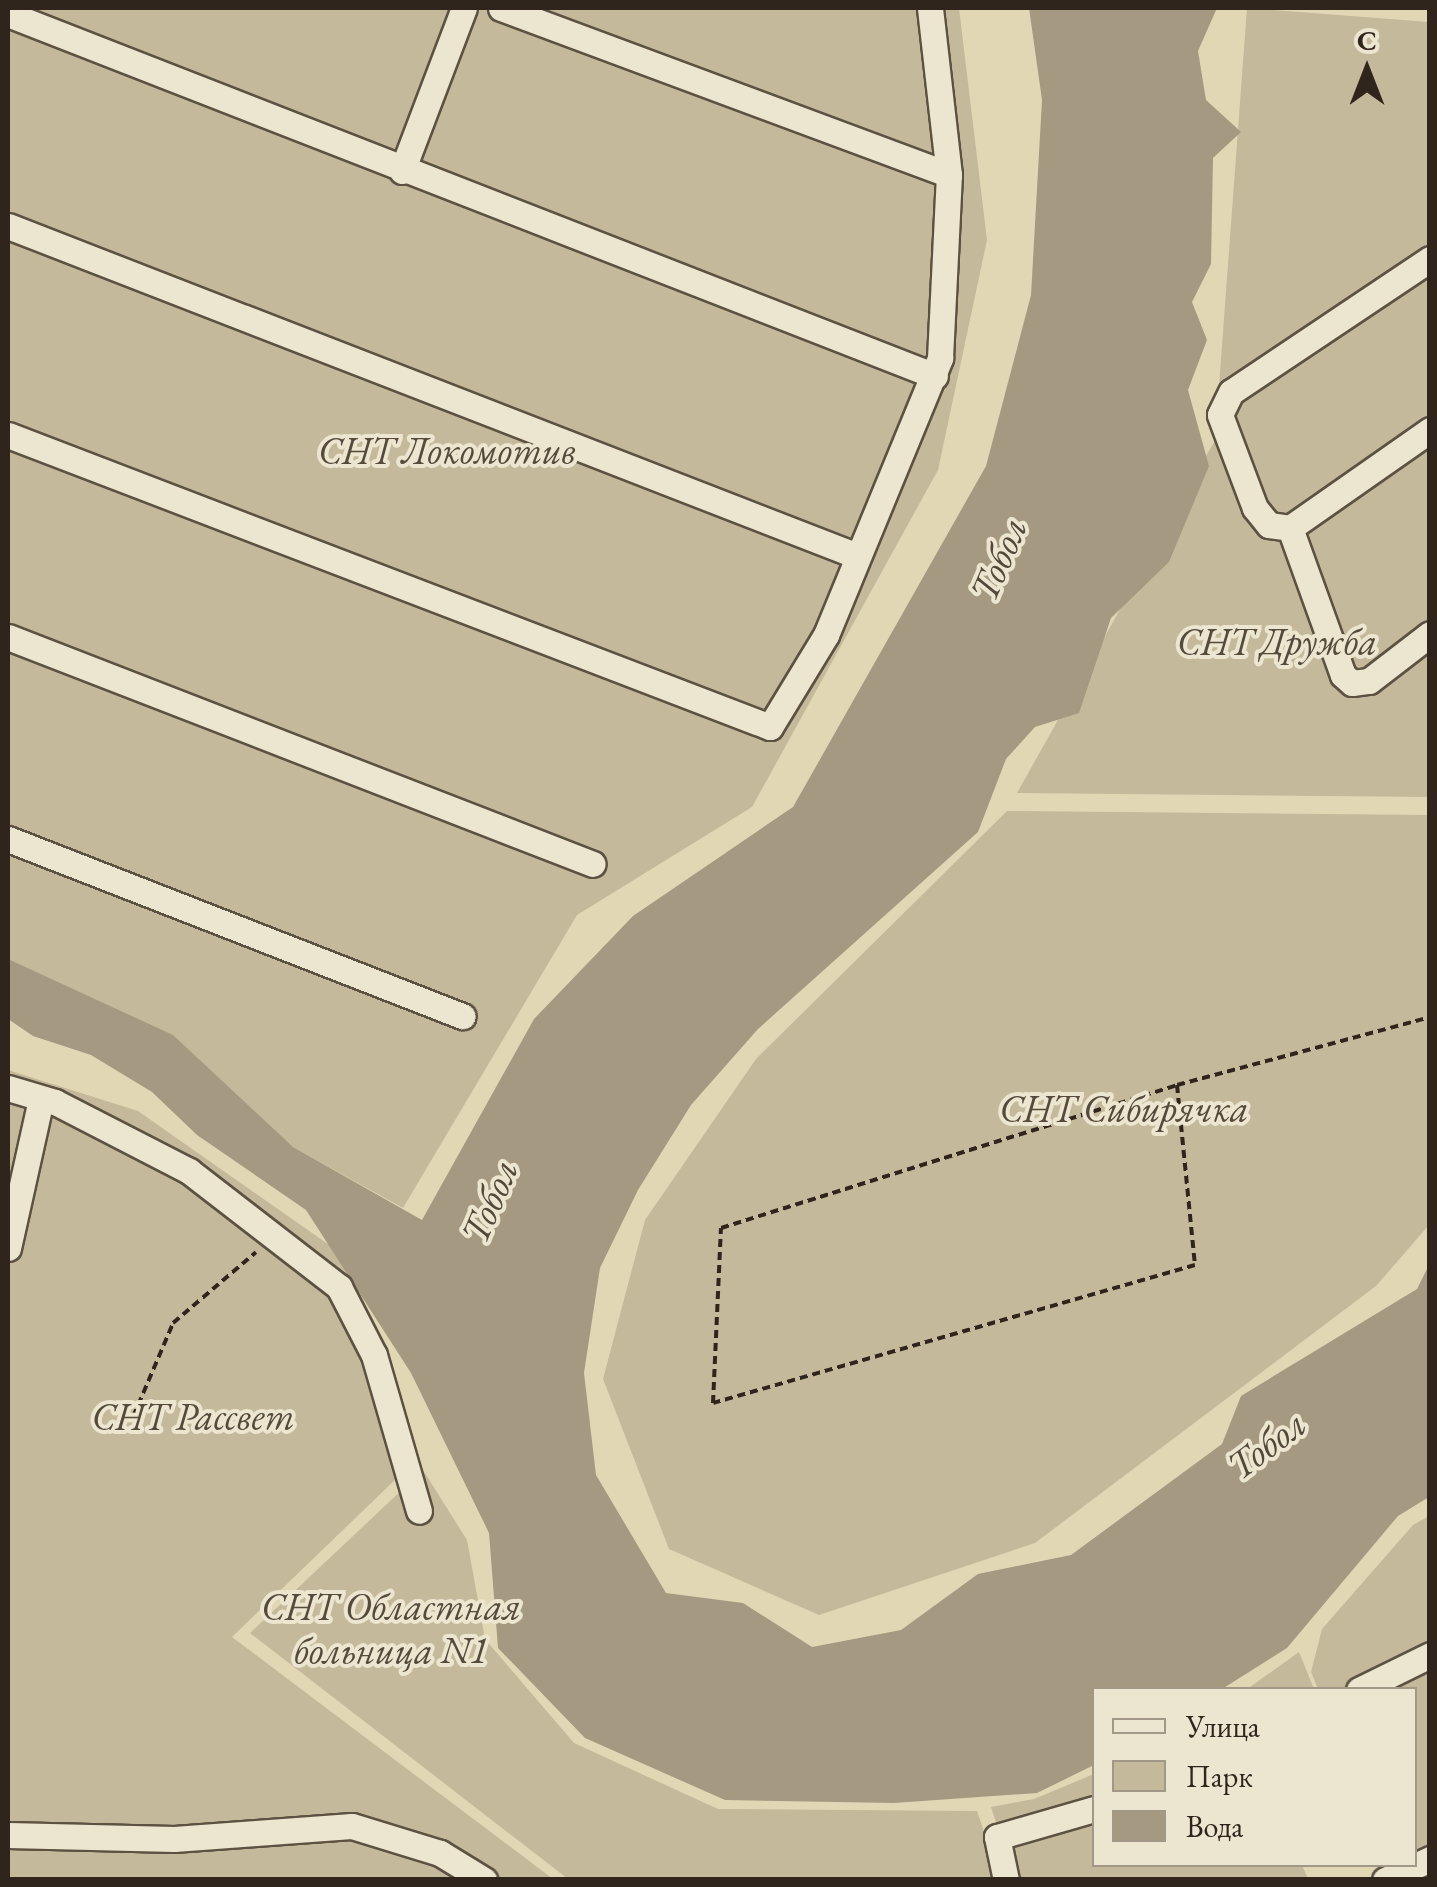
<!DOCTYPE html>
<html>
<head>
<meta charset="utf-8">
<style>
  body { margin:0 }
  #map { position:relative; width:1437px; height:1887px; overflow:hidden; background:#e2d7b5; font-family:"EB Garamond",serif }
  div>[style] { position:absolute }
  .green>* { inset:0; background:#c4b99b }
  .water>* { inset:0; background:#a59a81 }
  .path>* { height:4px; margin-top:-2px; transform-origin:0; background:repeating-linear-gradient(90deg,#30251c 0 8px,transparent 0 13px) }
  .roads { filter:drop-shadow(2px 0 #5c5242) drop-shadow(-2px 0 #5c5242) drop-shadow(0 2px #5c5242) drop-shadow(0 -2px #5c5242) }
  .minor>* { height:25px; margin:-12.5px; padding:0 12.5px; transform-origin:12.5px; border-radius:12.5px; background:#ece5cf }
  span { translate:-50% -50%; white-space:nowrap; text-align:center; line-height:1.15; -webkit-text-stroke:8px #ece5cf; paint-order:stroke }
  .park-label { font-size:38px; color:#554a3c; font-style:italic }
  .water-label { font-size:40px; color:#53483a; font-style:italic }
  .frame { position:absolute; inset:0; border:10px solid #30251c; pointer-events:none }
  .legend { position:absolute; left:1092px; top:1687px; width:325px; height:180px; box-sizing:border-box; background:#ece5cf; border:2px solid #a19887; margin:0; padding:12px 18px; list-style:none; font-size:30px; color:#30251c }
  .legend li { display:flex; align-items:center; gap:20px; height:50px }
  .legend b { width:50px; border:2px solid #a19887 }
  .north { position:absolute; left:1317px; top:20px; width:100px; height:100px; -webkit-text-stroke:8px #ece5cf; paint-order:stroke; rotate:0deg; font-size:28px; font-weight:700; line-height:40px; text-align:center; color:#30251c }
  .north::after { content:''; display:block; margin:auto; width:35px; height:45px; background:#30251c; clip-path:polygon(50% 0,100% 100%,50% 72%,0 100%) }
</style>
</head>
<body>
<div id="map">
  <div class="green">
    <i style="clip-path:polygon(8px 8px,959px 8px,987px 240px,938px 470px,752px 807px,577px 915px,403px 1208px,8px 989px)"></i>
    <i style="clip-path:polygon(1247px 8px,1429px 22px,1429px 797px,1017px 793px,1215px 440px)"></i>
    <i style="clip-path:polygon(1007px 811px,1429px 815px,1429px 1225px,1376px 1286px,1035px 1543px,819px 1615px,669px 1549px,603px 1379px,645px 1220px,756px 1059px)"></i>
    <i style="clip-path:polygon(8px 1070px,138px 1111px,345px 1256px,399px 1476px,232px 1637px,553px 1879px,8px 1879px)"></i>
    <i style="clip-path:polygon(423px 1470px,467px 1540px,485px 1639px,574px 1743px,718px 1809px,977px 1811px,1000px 1879px,568px 1879px,250px 1633px)"></i>
    <i style="clip-path:polygon(1429px 1516px,1429px 1848px,1415px 1853px,1414px 1690px,1318px 1689px,1311px 1672px,1322px 1629px,1413px 1525px)"></i>
    <i style="clip-path:polygon(1299px 1652px,1314px 1689px,1247px 1689px)"></i>
    <i style="clip-path:polygon(1094px 1774px,1094px 1864px,1302px 1865px,1308px 1879px,1014px 1879px,991px 1807px,1034px 1799px)"></i>
  </div>
  <div class="water">
    <i style="clip-path:polygon(1029px 8px,1217px 8px,1198px 51px,1206px 100px,1241px 132px,1213px 158px,1211px 264px,1192px 302px,1207px 340px,1188px 390px,1209px 466px,1169px 562px,1111px 618px,1079px 713px,1035px 727px,1006px 759px,978px 832px,758px 1029px,691px 1105px,638px 1190px,600px 1268px,584px 1373px,596px 1475px,666px 1593px,743px 1603px,812px 1647px,901px 1630px,978px 1574px,1071px 1555px,1222px 1444px,1241px 1396px,1417px 1289px,1429px 1265px,1429px 1497px,1398px 1516px,1287px 1648px,1222px 1689px,1094px 1690px,1094px 1765px,1037px 1793px,894px 1803px,725px 1800px,585px 1738px,498px 1648px,489px 1533px,411px 1373px,306px 1210px,197px 1135px,152px 1092px,91px 1055px,33px 1036px,8px 1019px,8px 959px,173px 1035px,293px 1147px,422px 1220px,534px 1019px,633px 916px,793px 807px,986px 466px,1031px 295px,1042px 100px)"></i>
  </div>
  <div class="path">
    <i style="left:1177px;top:1085px;width:181px;rotate:84.3deg"></i>
    <i style="left:1195px;top:1265px;width:501px;rotate:164.02deg"></i>
    <i style="left:713px;top:1403px;width:175px;rotate:-87.4deg"></i>
    <i style="left:721px;top:1228px;width:478px;rotate:-17.4deg"></i>
    <i style="left:1177px;top:1085px;width:262px;rotate:-15deg"></i>
    <i style="left:133px;top:1417px;width:102px;rotate:-66.9deg"></i>
    <i style="left:173px;top:1323px;width:109px;rotate:-40.5deg"></i>
  </div>
  <div class="roads">
    <div class="minor">
      <i style="left:501px;top:8px;width:478px;rotate:20.4deg"></i>
      <i style="left:8px;top:14px;width:995px;rotate:21.33deg"></i>
      <i style="left:402px;top:171px;width:174px;rotate:-69.2deg"></i>
      <i style="left:8px;top:226px;width:909px;rotate:21.23deg"></i>
      <i style="left:1430px;top:259px;width:239px;rotate:146.2deg"></i>
      <i style="left:1231px;top:392px;width:25px;rotate:116deg"></i>
      <i style="left:1220px;top:415px;width:99px;rotate:69.4deg"></i>
      <i style="left:1255px;top:508px;width:22px;rotate:51deg"></i>
      <i style="left:1269px;top:525px;width:21px;rotate:8deg"></i>
      <i style="left:1290px;top:528px;width:156px;rotate:70.2deg"></i>
      <i style="left:1343px;top:675px;width:12px;rotate:42deg"></i>
      <i style="left:1352px;top:683px;width:17px;rotate:-7deg"></i>
      <i style="left:1369px;top:681px;width:77px;rotate:-37.6deg"></i>
      <i style="left:8px;top:435px;width:816px;rotate:20.97deg"></i>
      <i style="left:770px;top:727px;width:108px;rotate:-58.7deg"></i>
      <i style="left:826px;top:635px;width:300px;rotate:-67.6deg"></i>
      <i style="left:940px;top:358px;width:183px;rotate:-87.2deg"></i>
      <i style="left:949px;top:175px;width:168px;rotate:-96.5deg"></i>
      <i style="left:1290px;top:528px;width:171px;rotate:-35deg"></i>
      <i style="left:8px;top:637px;width:627px;rotate:21.21deg"></i>
      <i style="left:8px;top:839px;width:488px;rotate:21.3deg"></i>
      <i style="left:8px;top:1088px;width:49px;rotate:16.6deg"></i>
      <i style="left:55px;top:1102px;width:151px;rotate:27.2deg"></i>
      <i style="left:189px;top:1171px;width:190px;rotate:37.7deg"></i>
      <i style="left:339px;top:1287px;width:76px;rotate:62.8deg"></i>
      <i style="left:374px;top:1355px;width:162px;rotate:73.9deg"></i>
      <i style="left:8px;top:1248px;width:153px;rotate:-77.5deg"></i>
      <i style="left:1359px;top:1690px;width:79px;rotate:-26.2deg"></i>
      <i style="left:8px;top:1835px;width:166px;rotate:1.4deg"></i>
      <i style="left:174px;top:1839px;width:178px;rotate:-4.2deg"></i>
      <i style="left:352px;top:1826px;width:92px;rotate:17.1deg"></i>
      <i style="left:440px;top:1853px;width:52px;rotate:31.5deg"></i>
      <i style="left:1006px;top:1880px;width:44px;rotate:-101.8deg"></i>
      <i style="left:997px;top:1837px;width:101px;rotate:-16.1deg"></i>
      <i style="left:1385px;top:1880px;width:50px;rotate:-25deg"></i>
    </div>
  </div>
  <div class="park-label">
    <span style="left:447px;top:450px">СНТ Локомотив</span>
    <span style="left:1277px;top:641px">СНТ Дружба</span>
    <span style="left:1124px;top:1108px">СНТ Сибирячка</span>
    <span style="left:193px;top:1416px">СНТ Рассвет</span>
    <span style="left:391px;top:1628px">СНТ Областная<br>больница N1</span>
  </div>
  <div class="water-label">
    <span style="left:998px;top:559px;rotate:-67deg">Тобол</span>
    <span style="left:489px;top:1201px;rotate:-67deg">Тобол</span>
    <span style="left:1266px;top:1444px;rotate:-37deg">Тобол</span>
  </div>
  <div class="frame"></div>
  <ul class="legend">
  <li><b style="height:12px;background:#ece5cf"></b>Улица</li>
  <li><b style="height:28px;background:#c4b99b"></b>Парк</li>
  <li><b style="height:28px;background:#a59a81"></b>Вода</li>
  </ul>
  <div class="north">С</div>
</div>
</body>
</html>
